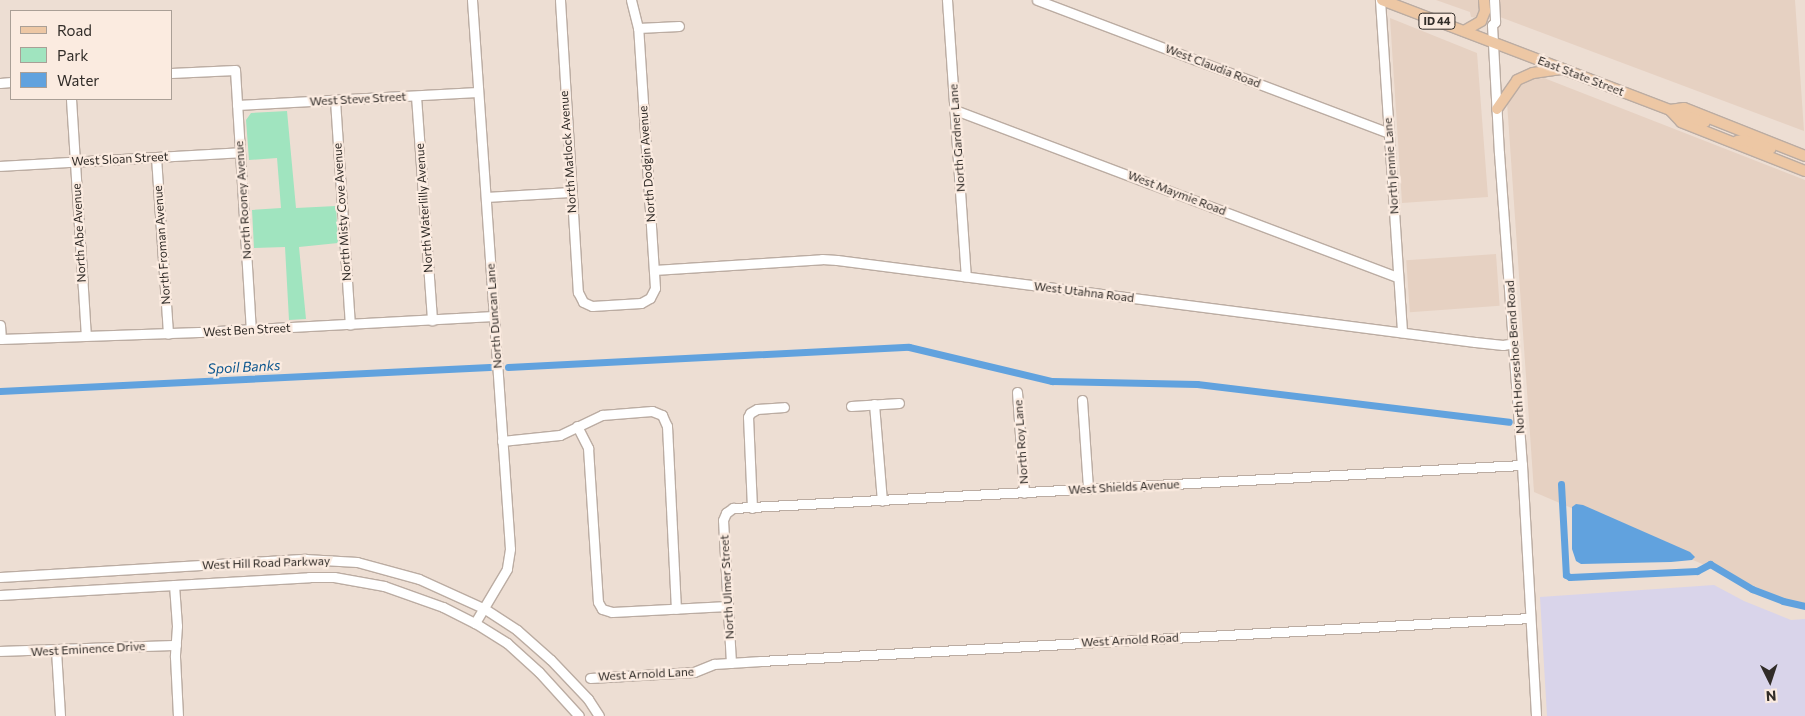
<!DOCTYPE html>
<html>
<head>
<meta charset="utf-8">
<style>
  body { margin:0 }
  #map { position:relative; width:1805px; height:716px; overflow:hidden; background:#edded3; font-family:Commissioner,sans-serif }
  div>[style] { position:absolute }
  .built>* { inset:0; background:#e6d1c2; transform-origin:0 0 }
  .industrial>* { inset:0; background:#d9d4ea }
  .green>* { inset:0; background:#a0e4bf }
  .water>* { inset:0; background:#61a2de }
  .canal>* { height:7px; margin:-3.5px; padding:0 3.5px; transform-origin:3.5px; border-radius:3.5px; background:#61a2de }
  .roads { filter:drop-shadow(1px 0 #bbaca2) drop-shadow(-1px 0 #bbaca2) drop-shadow(0 1px #bbaca2) drop-shadow(0 -1px #bbaca2) }
  .minor>* { height:9px; margin:-4.5px; padding:0 4.5px; transform-origin:4.5px; border-radius:4.5px; background:#fff }
  .major>* { height:10px; margin:-5px; padding:0 5px; transform-origin:5px; border-radius:5px; background:#edc7a4 }
  span { translate:-50% -50%; white-space:nowrap; text-align:center; line-height:1.15; -webkit-text-stroke:4.5px #fbebe0; paint-order:stroke }
  .shield-label span { padding:1px 4px; background:#fbebe0; border:1px solid; border-radius:4px; -webkit-text-stroke-width:0 }
  .shield-label { font-size:11px; color:#312c28; font-weight:700 }
  .street-label { font-size:12px; color:#312c28 }
  .water-label { font-size:14px; color:#0c568e; font-style:italic }
  .legend { position:absolute; left:10px; top:10px; width:162px; height:90px; box-sizing:border-box; background:#fbebe0; border:1px solid #aa9f96; margin:0; padding:6px 9px; list-style:none; font-size:15px; color:#312c28 }
  .legend li { display:flex; align-items:center; gap:10px; height:25px }
  .legend b { width:25px; border:1px solid #aa9f96 }
  .north { position:absolute; left:1745px; top:656px; width:50px; height:50px; -webkit-text-stroke:4px #fbebe0; paint-order:stroke; rotate:176deg; font-size:14px; font-weight:700; line-height:20px; text-align:center; color:#312c28 }
  .north::after { content:''; display:block; margin:auto; width:18px; height:22px; background:#312c28; clip-path:polygon(50% 0,100% 100%,50% 72%,0 100%) }
</style>
</head>
<body>
<div id="map">
  <div class="built">
    <i style="clip-path:polygon(1436px 0,1479px 0,1480px 12px,1477px 18px,1471px 17px,1470px 12px)"></i>
    <i style="clip-path:polygon(1499px 0,1795px 0,1804px 131px,1500px 17px)"></i>
    <i style="clip-path:polygon(1390px 18px,1477px 53px,1488px 197px,1402px 203px)"></i>
    <i style="clip-path:polygon(1544px 78px,1805px 180px,1805px 608px,1534px 492px,1507px 102px,1513px 88px,1527px 79px)"></i>
    <i style="left:1496px;top:254px;width:52px;height:90px;rotate:86deg"></i>
  </div>
  <div class="industrial">
    <i style="clip-path:polygon(1714px 585px,1744px 601px,1791px 620px,1805px 619px,1805px 716px,1547px 716px,1540px 597px)"></i>
  </div>
  <div class="green">
    <i style="clip-path:polygon(287px 111px,296px 208px,336px 206px,338px 243px,299px 247px,306px 319px,289px 320px,285px 247px,254px 248px,252px 210px,281px 208px,277px 158px,249px 160px,246px 120px,251px 113px)"></i>
  </div>
  <div class="water">
    <i style="clip-path:polygon(1576px 504px,1583px 505px,1690px 552px,1695px 557px,1692px 560px,1671px 562px,1581px 564px,1576px 561px,1572px 549px,1572px 507px)"></i>
  </div>
  <div class="canal">
    <i style="left:508px;top:367px;width:401px;rotate:-2.9deg"></i>
    <i style="left:909px;top:347px;width:147px;rotate:13.4deg"></i>
    <i style="left:1052px;top:381px;width:145px;rotate:1.2deg"></i>
    <i style="left:1197px;top:384px;width:314px;rotate:6.9deg"></i>
    <i style="left:0;top:391px;width:490px;rotate:-2.8deg"></i>
    <i style="left:1561px;top:484px;width:91px;rotate:86.9deg"></i>
    <i style="left:1566px;top:575px;width:4px;rotate:27deg"></i>
    <i style="left:1570px;top:577px;width:127px;rotate:-2.7deg"></i>
    <i style="left:1697px;top:571px;width:15px;rotate:-28deg"></i>
    <i style="left:1710px;top:564px;width:49px;rotate:30.8deg"></i>
    <i style="left:1752px;top:589px;width:33px;rotate:21deg"></i>
    <i style="left:1783px;top:601px;width:23px;rotate:13deg"></i>
  </div>
  <div class="roads">
    <div class="minor">
      <i style="left:472px;top:0;width:550px;rotate:86.04deg"></i>
      <i style="left:510px;top:549px;width:20px;rotate:99deg"></i>
      <i style="left:507px;top:569px;width:63px;rotate:120.7deg"></i>
      <i style="left:560px;top:0;width:293px;rotate:86.5deg"></i>
      <i style="left:578px;top:292px;width:11px;rotate:63deg"></i>
      <i style="left:583px;top:302px;width:10px;rotate:24deg"></i>
      <i style="left:592px;top:306px;width:49px;rotate:-3.5deg"></i>
      <i style="left:641px;top:303px;width:10px;rotate:-29deg"></i>
      <i style="left:650px;top:298px;width:11px;rotate:-63deg"></i>
      <i style="left:655px;top:288px;width:261px;rotate:-93.7deg"></i>
      <i style="left:638px;top:28px;width:29px;rotate:-104deg"></i>
      <i style="left:947px;top:0;width:277px;rotate:86.1deg"></i>
      <i style="left:1037px;top:0;width:376px;rotate:20.7deg"></i>
      <i style="left:1380px;top:0;width:333px;rotate:86.2deg"></i>
      <i style="left:1494px;top:0;width:22px;rotate:87deg"></i>
      <i style="left:1495px;top:22px;width:4px;rotate:135deg"></i>
      <i style="left:1492px;top:25px;width:128px;rotate:86.9deg"></i>
      <i style="left:1499px;top:153px;width:313px;rotate:85.8deg"></i>
      <i style="left:1522px;top:465px;width:251px;rotate:86.8deg"></i>
      <i style="left:638px;top:28px;width:41px;rotate:-2.8deg"></i>
      <i style="left:171px;top:73px;width:64px;rotate:-2.7deg"></i>
      <i style="left:235px;top:70px;width:260px;rotate:86.5deg"></i>
      <i style="left:0;top:83px;width:11px;rotate:-5deg"></i>
      <i style="left:416px;top:96px;width:225px;rotate:85.9deg"></i>
      <i style="left:71px;top:99px;width:237px;rotate:86.4deg"></i>
      <i style="left:335px;top:100px;width:225px;rotate:86.2deg"></i>
      <i style="left:237px;top:105px;width:241px;rotate:-3.1deg"></i>
      <i style="left:955px;top:110px;width:473px;rotate:20.7deg"></i>
      <i style="left:156px;top:157px;width:177px;rotate:86.1deg"></i>
      <i style="left:0;top:166px;width:240px;rotate:-3.3deg"></i>
      <i style="left:486px;top:197px;width:84px;rotate:-3.4deg"></i>
      <i style="left:654px;top:270px;width:168px;rotate:-3.7deg"></i>
      <i style="left:822px;top:259px;width:15px;rotate:4deg"></i>
      <i style="left:837px;top:260px;width:643px;rotate:7.32deg"></i>
      <i style="left:1475px;top:342px;width:28px;rotate:6deg"></i>
      <i style="left:1503px;top:345px;width:11px;rotate:-10deg"></i>
      <i style="left:0;top:325px;width:14px;rotate:86deg"></i>
      <i style="left:0;top:339px;width:199px;rotate:-2deg"></i>
      <i style="left:199px;top:332px;width:295px;rotate:-3.1deg"></i>
      <i style="left:1017px;top:392px;width:101px;rotate:86deg"></i>
      <i style="left:1082px;top:400px;width:89px;rotate:86.1deg"></i>
      <i style="left:874px;top:404px;width:97px;rotate:85.3deg"></i>
      <i style="left:851px;top:406px;width:48px;rotate:-3.6deg"></i>
      <i style="left:577px;top:426px;width:25px;rotate:63deg"></i>
      <i style="left:588px;top:448px;width:154px;rotate:86.3deg"></i>
      <i style="left:598px;top:602px;width:8px;rotate:60deg"></i>
      <i style="left:602px;top:609px;width:10px;rotate:17deg"></i>
      <i style="left:612px;top:612px;width:116px;rotate:-3deg"></i>
      <i style="left:502px;top:441px;width:58px;rotate:-5.9deg"></i>
      <i style="left:560px;top:435px;width:47px;rotate:-25.5deg"></i>
      <i style="left:602px;top:415px;width:50px;rotate:-4.6deg"></i>
      <i style="left:652px;top:411px;width:11px;rotate:22deg"></i>
      <i style="left:662px;top:415px;width:12px;rotate:66deg"></i>
      <i style="left:667px;top:426px;width:183px;rotate:87.2deg"></i>
      <i style="left:752px;top:508px;width:91px;rotate:-92.5deg"></i>
      <i style="left:748px;top:417px;width:4px;rotate:-63deg"></i>
      <i style="left:750px;top:413px;width:8px;rotate:-30deg"></i>
      <i style="left:757px;top:409px;width:27px;rotate:-4deg"></i>
      <i style="left:0;top:577px;width:306px;rotate:-3.4deg"></i>
      <i style="left:305px;top:559px;width:52px;rotate:3.3deg"></i>
      <i style="left:357px;top:562px;width:64px;rotate:15.3deg"></i>
      <i style="left:419px;top:579px;width:72px;rotate:24.4deg"></i>
      <i style="left:485px;top:609px;width:38px;rotate:33deg"></i>
      <i style="left:517px;top:630px;width:45px;rotate:41.4deg"></i>
      <i style="left:551px;top:660px;width:54px;rotate:46.5deg"></i>
      <i style="left:588px;top:699px;width:20px;rotate:57deg"></i>
      <i style="left:174px;top:585px;width:41px;rotate:85.8deg"></i>
      <i style="left:177px;top:626px;width:31px;rotate:94deg"></i>
      <i style="left:175px;top:657px;width:59px;rotate:87.1deg"></i>
      <i style="left:0;top:595px;width:310px;rotate:-3.3deg"></i>
      <i style="left:309px;top:577px;width:25px"></i>
      <i style="left:334px;top:577px;width:51px;rotate:10.2deg"></i>
      <i style="left:384px;top:586px;width:63px;rotate:19.6deg"></i>
      <i style="left:443px;top:607px;width:36px;rotate:27deg"></i>
      <i style="left:475px;top:623px;width:38px;rotate:32deg"></i>
      <i style="left:507px;top:643px;width:43px;rotate:42.2deg"></i>
      <i style="left:539px;top:672px;width:59px;rotate:47.7deg"></i>
      <i style="left:56px;top:650px;width:66px;rotate:86.5deg"></i>
      <i style="left:0;top:651px;width:176px;rotate:-2deg"></i>
      <i style="left:731px;top:663px;width:143px;rotate:-93.2deg"></i>
      <i style="left:723px;top:520px;width:8px;rotate:-67deg"></i>
      <i style="left:726px;top:513px;width:9px;rotate:-36deg"></i>
      <i style="left:733px;top:508px;width:790px;rotate:-3.12deg"></i>
      <i style="left:590px;top:678px;width:104px;rotate:-3.3deg"></i>
      <i style="left:694px;top:672px;width:22px;rotate:-22deg"></i>
      <i style="left:714px;top:664px;width:47px;rotate:-3.7deg"></i>
      <i style="left:761px;top:661px;width:770px;rotate:-3.2deg"></i>
    </div>
    <div class="major">
      <i style="left:1382px;top:0;width:308px;rotate:20.9deg"></i>
      <i style="left:1670px;top:110px;width:16px;rotate:47deg"></i>
      <i style="left:1681px;top:122px;width:133px;rotate:21.6deg"></i>
      <i style="left:1464px;top:31px;width:20px;rotate:-30deg"></i>
      <i style="left:1481px;top:21px;width:11px;rotate:-68deg"></i>
      <i style="left:1485px;top:11px;width:11px;rotate:-95deg"></i>
      <i style="left:1497px;top:109px;width:35px;rotate:-55deg"></i>
      <i style="left:1517px;top:80px;width:17px;rotate:-24deg"></i>
      <i style="left:1533px;top:73px;width:30px;rotate:-8deg"></i>
      <i style="left:1670px;top:110px;width:14px;rotate:-8deg"></i>
      <i style="left:1684px;top:108px;width:130px;rotate:21.6deg"></i>
      <i style="left:1676px;top:116px;width:7px;rotate:-8deg"></i>
      <i style="left:1683px;top:115px;width:23px;rotate:18deg"></i>
      <i style="left:1737px;top:141px;width:7px;rotate:-8deg"></i>
      <i style="left:1744px;top:140px;width:28px;rotate:18deg"></i>
    </div>
  </div>
  <div class="shield-label">
    <span style="left:1437px;top:21px">ID 44</span>
  </div>
  <div class="street-label">
    <span style="left:1213px;top:66px;rotate:21deg">West Claudia Road</span>
    <span style="left:1581px;top:76px;rotate:21deg">East State Street</span>
    <span style="left:358px;top:99px;rotate:-3deg">West Steve Street</span>
    <span style="left:957px;top:138px;rotate:-94deg">North Gardner Lane</span>
    <span style="left:568px;top:152px;rotate:-94deg">North Matlock Avenue</span>
    <span style="left:120px;top:159px;rotate:-3deg">West Sloan Street</span>
    <span style="left:647px;top:164px;rotate:-94deg">North Dodgin Avenue</span>
    <span style="left:1391px;top:166px;rotate:-94deg">North Jennie Lane</span>
    <span style="left:1177px;top:193px;rotate:21deg">West Maymie Road</span>
    <span style="left:243px;top:200px;rotate:-94deg">North Rooney Avenue</span>
    <span style="left:424px;top:208px;rotate:-94deg">North Waterlilly Avenue</span>
    <span style="left:342px;top:212px;rotate:-94deg">North Misty Cove Avenue</span>
    <span style="left:79px;top:233px;rotate:-93deg">North Abe Avenue</span>
    <span style="left:162px;top:245px;rotate:-94deg">North Froman Avenue</span>
    <span style="left:1084px;top:292px;rotate:7deg">West Utahna Road</span>
    <span style="left:494px;top:316px;rotate:-94deg">North Duncan Lane</span>
    <span style="left:247px;top:330px;rotate:-3deg">West Ben Street</span>
    <span style="left:1515px;top:357px;rotate:-94deg">North Horseshoe Bend Road</span>
    <span style="left:1021px;top:442px;rotate:-94deg">North Roy Lane</span>
    <span style="left:1124px;top:487px;rotate:-3deg">West Shields Avenue</span>
    <span style="left:266px;top:563px;rotate:-2deg">West Hill Road Parkway</span>
    <span style="left:727px;top:587px;rotate:-93deg">North Ulmer Street</span>
    <span style="left:1130px;top:640px;rotate:-3deg">West Arnold Road</span>
    <span style="left:88px;top:649px;rotate:-3deg">West Eminence Drive</span>
    <span style="left:646px;top:674px;rotate:-3deg">West Arnold Lane</span>
  </div>
  <div class="water-label">
    <span style="left:244px;top:367px;rotate:-3deg">Spoil Banks</span>
  </div>
  <ul class="legend">
  <li><b style="height:6px;background:#edc7a4"></b>Road</li>
  <li><b style="height:14px;background:#a0e4bf"></b>Park</li>
  <li><b style="height:14px;background:#61a2de"></b>Water</li>
  </ul>
  <div class="north">N</div>
</div>
</body>
</html>
